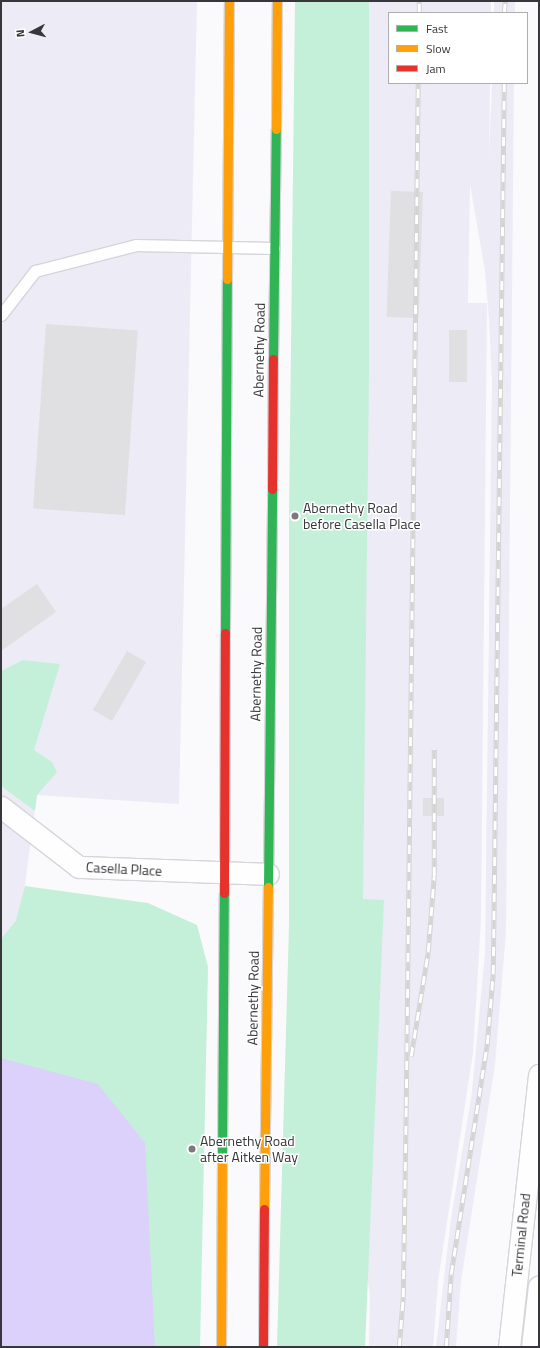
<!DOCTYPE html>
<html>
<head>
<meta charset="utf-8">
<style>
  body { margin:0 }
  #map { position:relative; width:540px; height:1348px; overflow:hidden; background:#faf9fc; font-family:"Titillium Web",sans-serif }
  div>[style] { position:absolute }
  .built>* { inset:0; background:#edebf5; transform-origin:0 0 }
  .green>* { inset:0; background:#c4f0d9 }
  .water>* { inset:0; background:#dbd1fb }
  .building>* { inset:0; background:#e0dfe2; transform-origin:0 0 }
  .roads { filter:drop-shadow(1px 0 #d6d5d9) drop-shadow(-1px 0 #d6d5d9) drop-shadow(0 1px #d6d5d9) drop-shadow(0 -1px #d6d5d9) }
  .lane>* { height:11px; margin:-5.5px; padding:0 5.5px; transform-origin:5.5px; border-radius:5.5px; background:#fefeff }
  .street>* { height:21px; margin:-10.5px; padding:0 10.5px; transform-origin:10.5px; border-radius:10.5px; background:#fefeff }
  .fast>* { height:9px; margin:-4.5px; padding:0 4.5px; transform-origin:4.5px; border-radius:4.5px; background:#30b455 }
  .slow>* { height:9px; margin:-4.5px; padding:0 4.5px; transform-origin:4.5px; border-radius:4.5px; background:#ff9f0a }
  .jam>* { height:9px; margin:-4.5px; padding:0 4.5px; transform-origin:4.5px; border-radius:4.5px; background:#e5322d }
  .rail>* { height:4.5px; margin-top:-2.25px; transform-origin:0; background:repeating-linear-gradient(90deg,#fff 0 9px,#d5d4d5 0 18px); box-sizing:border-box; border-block:1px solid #d5d4d5 }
  .dots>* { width:11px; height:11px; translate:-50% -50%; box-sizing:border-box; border:2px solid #fff; border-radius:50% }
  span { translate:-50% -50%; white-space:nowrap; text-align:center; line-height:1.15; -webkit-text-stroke:3px #fff; paint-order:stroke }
  .street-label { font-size:14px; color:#37363b }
  .poi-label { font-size:14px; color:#37363b }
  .left { translate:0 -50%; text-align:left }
  .frame { position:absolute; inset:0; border:2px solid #37363b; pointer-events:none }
  .legend { position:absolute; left:388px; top:12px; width:140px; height:72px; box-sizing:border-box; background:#fff; border:1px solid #afafb1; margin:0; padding:5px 7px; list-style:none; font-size:12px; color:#37363b }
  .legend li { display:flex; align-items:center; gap:8px; height:20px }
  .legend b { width:20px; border:1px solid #afafb1 }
  .north { position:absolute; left:12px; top:12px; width:40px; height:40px; -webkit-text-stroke:3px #fff; paint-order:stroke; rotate:264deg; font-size:11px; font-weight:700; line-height:16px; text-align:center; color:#37363b }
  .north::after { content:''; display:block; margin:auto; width:14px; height:18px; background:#37363b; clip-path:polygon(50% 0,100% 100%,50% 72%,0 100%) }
</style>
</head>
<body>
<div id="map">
  <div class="built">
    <i style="clip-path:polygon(1px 1px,197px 1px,179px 804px,37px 795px,21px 914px,1px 939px)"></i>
    <i style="clip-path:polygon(317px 1px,491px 1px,491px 13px,389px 13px,389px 83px,490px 83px,489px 158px,492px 83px,514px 83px,506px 932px,495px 1065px,461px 1281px,456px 1347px,436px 1347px,451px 1219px,472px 1092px,485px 953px,492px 380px,489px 319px,485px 271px,470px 184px,468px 303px,487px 303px,481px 920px,473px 1053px,438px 1281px,433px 1347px,369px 1347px,370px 1297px,311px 847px)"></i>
    <i style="left:494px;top:1px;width:21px;height:12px"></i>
  </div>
  <div class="green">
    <i style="clip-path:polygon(295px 1px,369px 1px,369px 375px,363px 899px,384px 900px,365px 1347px,277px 1347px,289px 926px,289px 518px)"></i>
    <i style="clip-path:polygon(23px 660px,60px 664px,34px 750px,52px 762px,57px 772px,37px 795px,35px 811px,1px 786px,1px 671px)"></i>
    <i style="clip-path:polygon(25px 886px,148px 903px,197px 925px,208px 967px,200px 1347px,1px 1347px,1px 939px,16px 920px)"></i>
  </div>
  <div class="water">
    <i style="clip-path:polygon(1px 1058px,98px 1084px,145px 1143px,155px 1347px,1px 1347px)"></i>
  </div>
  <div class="building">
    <i style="left:391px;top:191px;width:32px;height:126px;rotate:2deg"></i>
    <i style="left:46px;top:324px;width:92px;height:185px;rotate:4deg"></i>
    <i style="left:449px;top:330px;width:18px;height:52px"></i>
    <i style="clip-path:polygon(37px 584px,56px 612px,1px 651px,1px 609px)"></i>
    <i style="left:127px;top:651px;width:22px;height:68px;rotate:30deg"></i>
    <i style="left:423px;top:798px;width:21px;height:18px"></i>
  </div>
  <div class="roads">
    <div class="lane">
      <i style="left:1px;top:315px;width:56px;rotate:-52.3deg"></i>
      <i style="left:35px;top:271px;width:104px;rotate:-14.4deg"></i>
      <i style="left:136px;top:245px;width:138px;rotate:1.2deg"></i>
    </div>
    <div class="street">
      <i style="left:1px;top:807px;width:98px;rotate:37.6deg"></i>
      <i style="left:79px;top:867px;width:189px;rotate:2.1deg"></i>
      <i style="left:509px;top:1347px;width:274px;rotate:-83.7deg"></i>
      <i style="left:532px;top:1347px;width:61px;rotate:-83.5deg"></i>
    </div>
    <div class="fast">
      <i style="left:273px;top:359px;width:230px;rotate:-89.3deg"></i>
      <i style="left:225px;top:633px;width:354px;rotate:-89.7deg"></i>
      <i style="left:268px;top:887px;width:398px;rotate:-89.4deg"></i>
      <i style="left:222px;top:1157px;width:264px;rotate:-89.6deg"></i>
    </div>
    <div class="slow">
      <i style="left:276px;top:129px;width:128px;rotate:-89.6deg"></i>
      <i style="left:227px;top:279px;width:278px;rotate:-89.6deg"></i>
      <i style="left:264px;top:1209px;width:322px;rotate:-89.3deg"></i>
      <i style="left:221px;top:1347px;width:190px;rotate:-89.7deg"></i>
    </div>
    <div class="jam">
      <i style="left:272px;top:489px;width:130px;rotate:-89.6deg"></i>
      <i style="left:224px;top:893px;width:260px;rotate:-89.8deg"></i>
      <i style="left:263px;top:1347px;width:138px;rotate:-89.6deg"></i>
    </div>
  </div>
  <div class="rail">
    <i style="left:419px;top:13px;width:12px;rotate:-90deg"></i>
    <i style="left:504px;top:13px;width:12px;rotate:-85deg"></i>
    <i style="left:411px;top:1056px;width:105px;rotate:-80.7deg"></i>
    <i style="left:428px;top:952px;width:76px;rotate:-85.5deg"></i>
    <i style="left:434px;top:876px;width:127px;rotate:-90deg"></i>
    <i style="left:399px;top:1347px;width:50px;rotate:-85.4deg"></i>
    <i style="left:403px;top:1297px;width:191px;rotate:-89.1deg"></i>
    <i style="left:406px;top:1106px;width:1023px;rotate:-89.33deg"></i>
    <i style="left:446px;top:1347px;width:73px;rotate:-86.1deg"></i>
    <i style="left:451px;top:1274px;width:233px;rotate:-81.1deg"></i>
    <i style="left:487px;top:1044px;width:70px;rotate:-85.1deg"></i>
    <i style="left:493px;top:974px;width:891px;rotate:-89.29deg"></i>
  </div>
  <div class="dots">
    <i style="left:295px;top:516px;background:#7b7a7f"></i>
    <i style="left:192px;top:1149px;background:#7b7a7f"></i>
  </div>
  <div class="street-label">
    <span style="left:259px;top:350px;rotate:-89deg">Abernethy Road</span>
    <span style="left:256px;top:674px;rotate:-89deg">Abernethy Road</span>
    <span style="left:124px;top:869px;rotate:3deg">Casella Place</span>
    <span style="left:253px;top:998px;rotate:-89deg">Abernethy Road</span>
    <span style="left:521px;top:1235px;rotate:-84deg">Terminal Road</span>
  </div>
  <div class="poi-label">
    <span class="left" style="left:303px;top:516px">Abernethy Road<br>before Casella Place</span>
    <span class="left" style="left:200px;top:1149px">Abernethy Road<br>after Aitken Way</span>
  </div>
  <div class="frame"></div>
  <ul class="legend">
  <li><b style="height:5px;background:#30b455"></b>Fast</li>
  <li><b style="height:5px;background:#ff9f0a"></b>Slow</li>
  <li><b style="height:5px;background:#e5322d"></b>Jam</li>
  </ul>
  <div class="north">N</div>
</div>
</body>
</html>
